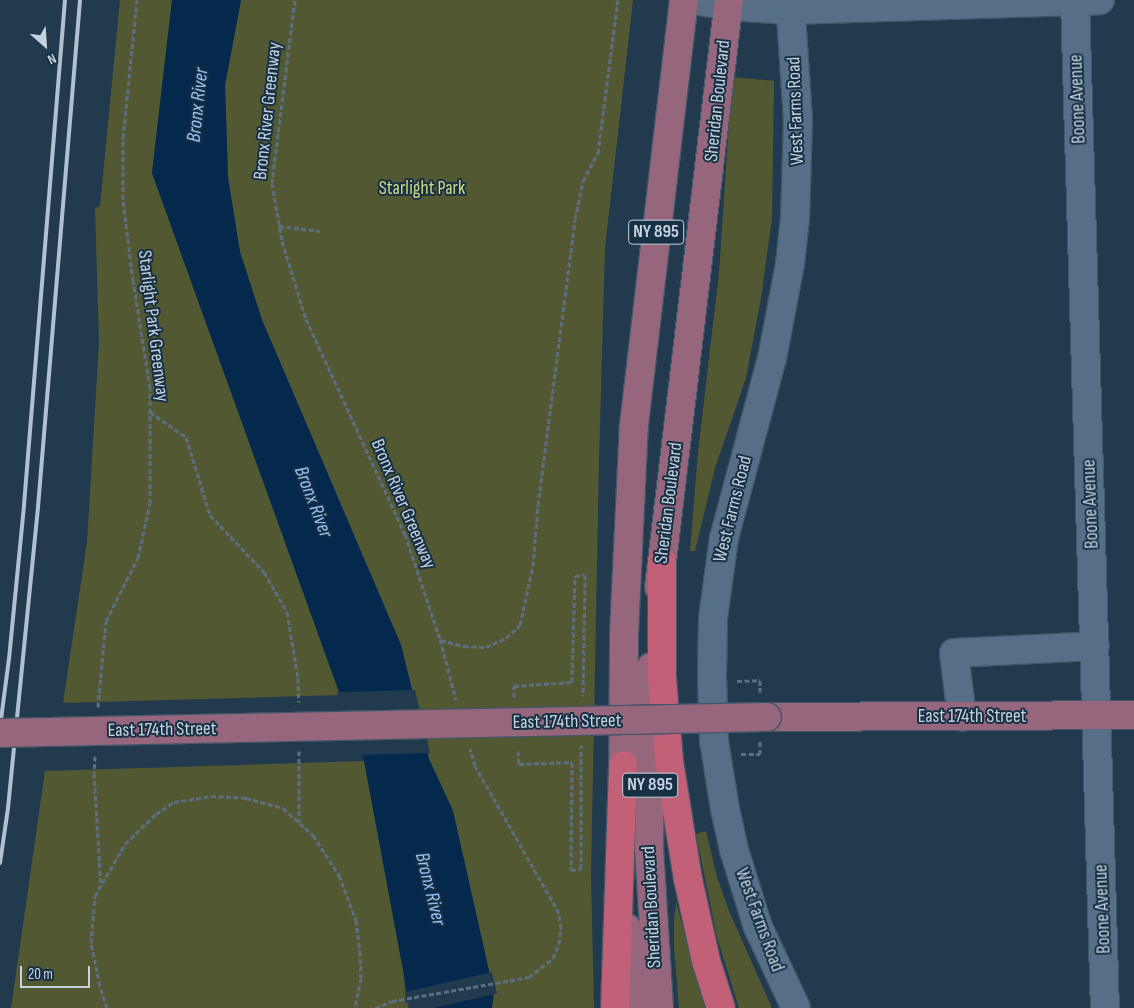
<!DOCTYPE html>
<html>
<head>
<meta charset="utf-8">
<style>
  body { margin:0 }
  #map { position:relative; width:1134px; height:1008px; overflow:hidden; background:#223a4e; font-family:"Sofia Sans Condensed",sans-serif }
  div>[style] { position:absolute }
  .green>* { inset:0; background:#525832 }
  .water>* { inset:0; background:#04294d }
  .pier>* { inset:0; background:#223a4e; transform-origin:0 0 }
  .path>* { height:3px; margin-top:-1.5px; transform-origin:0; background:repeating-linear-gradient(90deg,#5b6f81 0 5px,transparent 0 7.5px) }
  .roads { filter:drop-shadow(1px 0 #415668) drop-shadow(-1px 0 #415668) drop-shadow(0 1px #415668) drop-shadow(0 -1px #415668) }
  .minor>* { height:28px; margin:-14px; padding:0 14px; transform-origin:14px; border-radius:14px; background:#566f86 }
  .major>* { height:28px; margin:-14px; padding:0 14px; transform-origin:14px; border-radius:14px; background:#96667c }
  .highway>* { height:28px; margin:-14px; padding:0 14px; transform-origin:14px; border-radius:14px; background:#c16076 }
  .rail>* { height:4px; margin:-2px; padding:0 2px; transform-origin:2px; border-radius:2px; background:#b2c1cf }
  .bridges { filter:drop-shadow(1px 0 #415668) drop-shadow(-1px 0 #415668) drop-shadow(0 1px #415668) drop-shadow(0 -1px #415668) }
  .major-bridge>* { height:28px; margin:-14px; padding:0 14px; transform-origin:14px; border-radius:14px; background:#96667c }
  span { translate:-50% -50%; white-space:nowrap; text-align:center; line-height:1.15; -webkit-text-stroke:4px #183044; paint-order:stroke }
  .shield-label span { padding:1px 4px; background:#183044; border:1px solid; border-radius:4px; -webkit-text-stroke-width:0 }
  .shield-label { font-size:18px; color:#c5d3e0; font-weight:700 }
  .street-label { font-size:19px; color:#c5d3e0 }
  .park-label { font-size:19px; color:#cedb87 }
  .water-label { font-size:20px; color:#96c2f5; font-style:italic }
  .north { position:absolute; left:20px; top:20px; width:50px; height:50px; -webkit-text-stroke:4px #183044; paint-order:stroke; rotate:154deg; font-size:14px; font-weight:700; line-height:20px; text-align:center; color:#c5d3e0 }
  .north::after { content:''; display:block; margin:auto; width:18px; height:22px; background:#c5d3e0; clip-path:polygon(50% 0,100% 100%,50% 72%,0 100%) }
  .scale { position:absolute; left:20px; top:966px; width:70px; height:22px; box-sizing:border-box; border:2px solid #c5d3e0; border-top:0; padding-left:6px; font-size:15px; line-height:18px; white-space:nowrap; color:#c5d3e0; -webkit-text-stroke:4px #183044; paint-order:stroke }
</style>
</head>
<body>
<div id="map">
  <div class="green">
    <i style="clip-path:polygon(120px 0,172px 0,152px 173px,340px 695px,63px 703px,87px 542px,99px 343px,95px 208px,100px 206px)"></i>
    <i style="clip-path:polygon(241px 0,633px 0,605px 248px,599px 460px,591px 877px,594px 1008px,491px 1008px,489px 972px,453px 811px,429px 759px,401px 645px,262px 320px,240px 252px,228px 178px,225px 85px)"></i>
    <i style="clip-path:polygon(732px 77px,774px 81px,772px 218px,761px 298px,746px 378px,715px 468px,695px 551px,690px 551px,698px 452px,719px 273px)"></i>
    <i style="clip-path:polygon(364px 761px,403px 963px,406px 1003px,410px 1002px,410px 1008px,11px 1008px,45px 771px)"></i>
    <i style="clip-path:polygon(706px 831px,717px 877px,729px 911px,772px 1008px,739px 1008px,717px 937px,696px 834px)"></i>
    <i style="clip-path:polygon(676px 902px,694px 969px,706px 1008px,679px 1008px,674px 946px,674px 920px)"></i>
  </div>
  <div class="water">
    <i style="clip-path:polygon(172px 0,241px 0,225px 85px,228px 178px,240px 252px,262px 320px,401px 645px,429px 759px,453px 811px,494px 993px,492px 1008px,410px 1008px,364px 761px,152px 173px)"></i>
  </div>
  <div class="pier">
    <i style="clip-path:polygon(415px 690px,430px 753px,359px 755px,337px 692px)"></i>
    <i style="left:492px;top:972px;width:22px;height:89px;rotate:77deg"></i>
  </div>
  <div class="path">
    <i style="left:295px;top:0;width:184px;rotate:97.2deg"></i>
    <i style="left:272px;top:183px;width:59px;rotate:80.2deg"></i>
    <i style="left:282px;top:241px;width:82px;rotate:72.9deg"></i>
    <i style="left:306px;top:319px;width:237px;rotate:65.3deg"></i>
    <i style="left:405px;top:534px;width:111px;rotate:71.6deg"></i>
    <i style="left:440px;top:639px;width:63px;rotate:75.3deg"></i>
    <i style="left:279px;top:226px;width:41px;rotate:7deg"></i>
    <i style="left:150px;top:412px;width:44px;rotate:34.8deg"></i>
    <i style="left:186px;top:437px;width:82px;rotate:72.9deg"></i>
    <i style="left:210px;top:515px;width:79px;rotate:46.5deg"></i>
    <i style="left:264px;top:572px;width:46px;rotate:60.1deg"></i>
    <i style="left:287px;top:612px;width:67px;rotate:80.5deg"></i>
    <i style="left:298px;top:678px;width:24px;rotate:88deg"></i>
    <i style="left:441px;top:640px;width:24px;rotate:15deg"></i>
    <i style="left:464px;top:646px;width:22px;rotate:3deg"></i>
    <i style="left:486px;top:647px;width:22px;rotate:-24deg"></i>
    <i style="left:506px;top:638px;width:19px;rotate:-43deg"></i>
    <i style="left:520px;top:625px;width:60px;rotate:-77.6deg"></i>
    <i style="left:533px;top:566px;width:61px;rotate:-85.3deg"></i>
    <i style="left:538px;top:505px;width:288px;rotate:-82.6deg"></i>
    <i style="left:575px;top:219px;width:39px;rotate:-78deg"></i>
    <i style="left:583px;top:181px;width:32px;rotate:-62deg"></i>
    <i style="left:598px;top:153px;width:154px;rotate:-82.6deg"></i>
    <i style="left:737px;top:681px;width:23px;rotate:-2deg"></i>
    <i style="left:760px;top:680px;width:12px;rotate:90deg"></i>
    <i style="left:514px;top:697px;width:11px;rotate:-90deg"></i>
    <i style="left:514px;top:686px;width:58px;rotate:-3.9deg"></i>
    <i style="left:572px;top:682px;width:106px;rotate:-88.4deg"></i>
    <i style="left:575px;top:576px;width:10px;rotate:-6deg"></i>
    <i style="left:585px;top:575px;width:121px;rotate:90.9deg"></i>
    <i style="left:98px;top:707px;width:86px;rotate:-84.7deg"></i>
    <i style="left:106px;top:621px;width:71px;rotate:-63.1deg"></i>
    <i style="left:138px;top:558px;width:56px;rotate:-77.7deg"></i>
    <i style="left:150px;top:503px;width:115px;rotate:-90deg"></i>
    <i style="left:150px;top:388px;width:108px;rotate:-99deg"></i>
    <i style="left:133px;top:281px;width:83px;rotate:-97deg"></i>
    <i style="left:123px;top:199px;width:61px;rotate:-90deg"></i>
    <i style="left:123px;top:138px;width:139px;rotate:-84.2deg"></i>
    <i style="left:299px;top:751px;width:71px;rotate:90deg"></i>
    <i style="left:518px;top:751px;width:13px;rotate:86deg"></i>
    <i style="left:519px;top:764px;width:53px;rotate:-2.2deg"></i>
    <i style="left:572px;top:762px;width:108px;rotate:90.5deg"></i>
    <i style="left:571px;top:870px;width:10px;rotate:-6deg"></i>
    <i style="left:581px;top:869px;width:124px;rotate:-90deg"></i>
    <i style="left:741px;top:754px;width:19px"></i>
    <i style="left:760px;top:754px;width:13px;rotate:-90deg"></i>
    <i style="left:95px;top:756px;width:17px;rotate:93deg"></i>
    <i style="left:94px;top:773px;width:114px;rotate:86.5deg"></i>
    <i style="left:107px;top:1008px;width:23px;rotate:-108deg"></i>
    <i style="left:100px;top:986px;width:44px;rotate:-101.8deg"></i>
    <i style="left:91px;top:943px;width:47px;rotate:-85.1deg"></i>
    <i style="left:95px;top:896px;width:60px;rotate:-60deg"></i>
    <i style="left:125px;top:844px;width:43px;rotate:-44.1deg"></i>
    <i style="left:156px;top:814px;width:22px;rotate:-34deg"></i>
    <i style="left:174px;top:802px;width:37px;rotate:-9deg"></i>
    <i style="left:211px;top:796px;width:35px;rotate:3deg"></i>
    <i style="left:246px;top:798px;width:38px;rotate:15deg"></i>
    <i style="left:283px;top:808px;width:40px;rotate:42deg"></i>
    <i style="left:313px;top:835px;width:48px;rotate:57deg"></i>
    <i style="left:339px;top:875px;width:48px;rotate:69.3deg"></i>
    <i style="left:356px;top:920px;width:31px;rotate:83deg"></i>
    <i style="left:360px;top:951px;width:27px;rotate:88deg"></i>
    <i style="left:361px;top:978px;width:31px;rotate:101deg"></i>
    <i style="left:375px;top:1008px;width:18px;rotate:-22deg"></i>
    <i style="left:392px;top:1001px;width:139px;rotate:-9.9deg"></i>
    <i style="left:529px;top:977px;width:31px;rotate:-38deg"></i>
    <i style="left:553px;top:958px;width:15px;rotate:-67deg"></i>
    <i style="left:559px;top:944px;width:16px;rotate:-83deg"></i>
    <i style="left:561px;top:928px;width:15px;rotate:-98deg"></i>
    <i style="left:559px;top:913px;width:169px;rotate:-119.7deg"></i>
    <i style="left:475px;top:766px;width:18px;rotate:-106deg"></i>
  </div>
  <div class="roads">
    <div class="minor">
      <i style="left:692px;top:0;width:37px;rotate:9deg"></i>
      <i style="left:729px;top:6px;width:61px;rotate:3.8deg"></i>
      <i style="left:790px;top:10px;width:310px;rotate:-1.8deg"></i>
      <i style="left:790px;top:0;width:119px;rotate:86.2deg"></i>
      <i style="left:798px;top:119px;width:99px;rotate:91.7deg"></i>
      <i style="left:795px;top:218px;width:46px;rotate:96.2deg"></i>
      <i style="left:790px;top:264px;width:96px;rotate:100.8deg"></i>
      <i style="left:772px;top:358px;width:186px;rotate:104.9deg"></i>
      <i style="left:724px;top:538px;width:81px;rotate:97.8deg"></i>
      <i style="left:713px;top:618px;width:59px;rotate:91deg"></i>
      <i style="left:712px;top:677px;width:64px;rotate:88.2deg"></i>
      <i style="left:714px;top:741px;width:69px;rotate:80.8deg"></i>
      <i style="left:725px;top:809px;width:42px;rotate:77.6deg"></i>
      <i style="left:734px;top:850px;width:81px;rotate:72.7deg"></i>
      <i style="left:758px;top:927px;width:89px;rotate:64.9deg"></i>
      <i style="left:1075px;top:0;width:1008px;rotate:88.3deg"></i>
      <i style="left:962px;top:717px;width:64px;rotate:-97.1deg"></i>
      <i style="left:954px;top:653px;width:141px;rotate:-2.8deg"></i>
    </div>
    <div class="major">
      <i style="left:659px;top:587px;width:591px;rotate:-83.2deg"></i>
      <i style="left:651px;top:667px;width:181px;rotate:90.6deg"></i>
      <i style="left:649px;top:848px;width:160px;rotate:86.4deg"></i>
      <i style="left:767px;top:717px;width:367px;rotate:-0.3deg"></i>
      <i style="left:623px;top:788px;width:154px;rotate:-89.6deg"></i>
      <i style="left:624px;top:634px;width:209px;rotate:-87.3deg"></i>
      <i style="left:634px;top:425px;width:428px;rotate:-83.3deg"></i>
      <i style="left:627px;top:928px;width:80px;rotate:85deg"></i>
    </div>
    <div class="highway">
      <i style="left:662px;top:562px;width:115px;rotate:90deg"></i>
      <i style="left:662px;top:677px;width:84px;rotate:85.2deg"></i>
      <i style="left:669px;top:761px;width:120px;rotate:80.9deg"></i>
      <i style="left:688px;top:879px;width:84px;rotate:77.6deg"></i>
      <i style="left:706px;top:961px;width:49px;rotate:72.3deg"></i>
      <i style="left:615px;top:1008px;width:243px;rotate:-88.1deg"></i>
    </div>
  </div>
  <div class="rail">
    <i style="left:0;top:727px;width:69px;rotate:-82.5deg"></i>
    <i style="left:9px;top:659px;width:155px;rotate:-84.4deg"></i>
    <i style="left:24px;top:505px;width:507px;rotate:-85.36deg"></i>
    <i style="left:0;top:863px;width:56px;rotate:-81.7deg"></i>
    <i style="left:8px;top:808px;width:302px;rotate:-84.3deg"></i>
    <i style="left:38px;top:507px;width:509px;rotate:-85.26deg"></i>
  </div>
  <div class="bridges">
    <div class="major-bridge">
      <i style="left:0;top:733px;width:767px;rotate:-1.2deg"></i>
    </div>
  </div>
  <div class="shield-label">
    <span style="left:656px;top:232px">NY 895</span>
    <span style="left:650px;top:785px">NY 895</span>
  </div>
  <div class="street-label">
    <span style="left:1078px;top:99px;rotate:-92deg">Boone Avenue</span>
    <span style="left:718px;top:101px;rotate:-84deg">Sheridan Boulevard</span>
    <span style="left:268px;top:111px;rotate:-84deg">Bronx River Greenway</span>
    <span style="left:796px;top:111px;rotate:-92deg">West Farms Road</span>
    <span style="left:153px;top:326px;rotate:83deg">Starlight Park Greenway</span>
    <span style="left:669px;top:503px;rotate:-83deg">Sheridan Boulevard</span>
    <span style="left:403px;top:504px;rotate:67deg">Bronx River Greenway</span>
    <span style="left:1091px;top:504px;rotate:-92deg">Boone Avenue</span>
    <span style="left:733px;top:509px;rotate:-76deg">West Farms Road</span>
    <span style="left:972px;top:717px">East 174th Street</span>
    <span style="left:567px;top:722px;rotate:-1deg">East 174th Street</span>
    <span style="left:162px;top:730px;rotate:-1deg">East 174th Street</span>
    <span style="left:652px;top:907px;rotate:-93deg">Sheridan Boulevard</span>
    <span style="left:1103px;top:909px;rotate:-92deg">Boone Avenue</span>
    <span style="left:759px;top:920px;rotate:70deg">West Farms Road</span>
  </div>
  <div class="park-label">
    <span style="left:422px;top:189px">Starlight Park</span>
  </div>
  <div class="water-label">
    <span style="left:198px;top:105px;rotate:-84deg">Bronx River</span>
    <span style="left:313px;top:502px;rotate:69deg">Bronx River</span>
    <span style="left:430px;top:889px;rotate:76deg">Bronx River</span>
  </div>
  <div class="north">N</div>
  <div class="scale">20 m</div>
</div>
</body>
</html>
